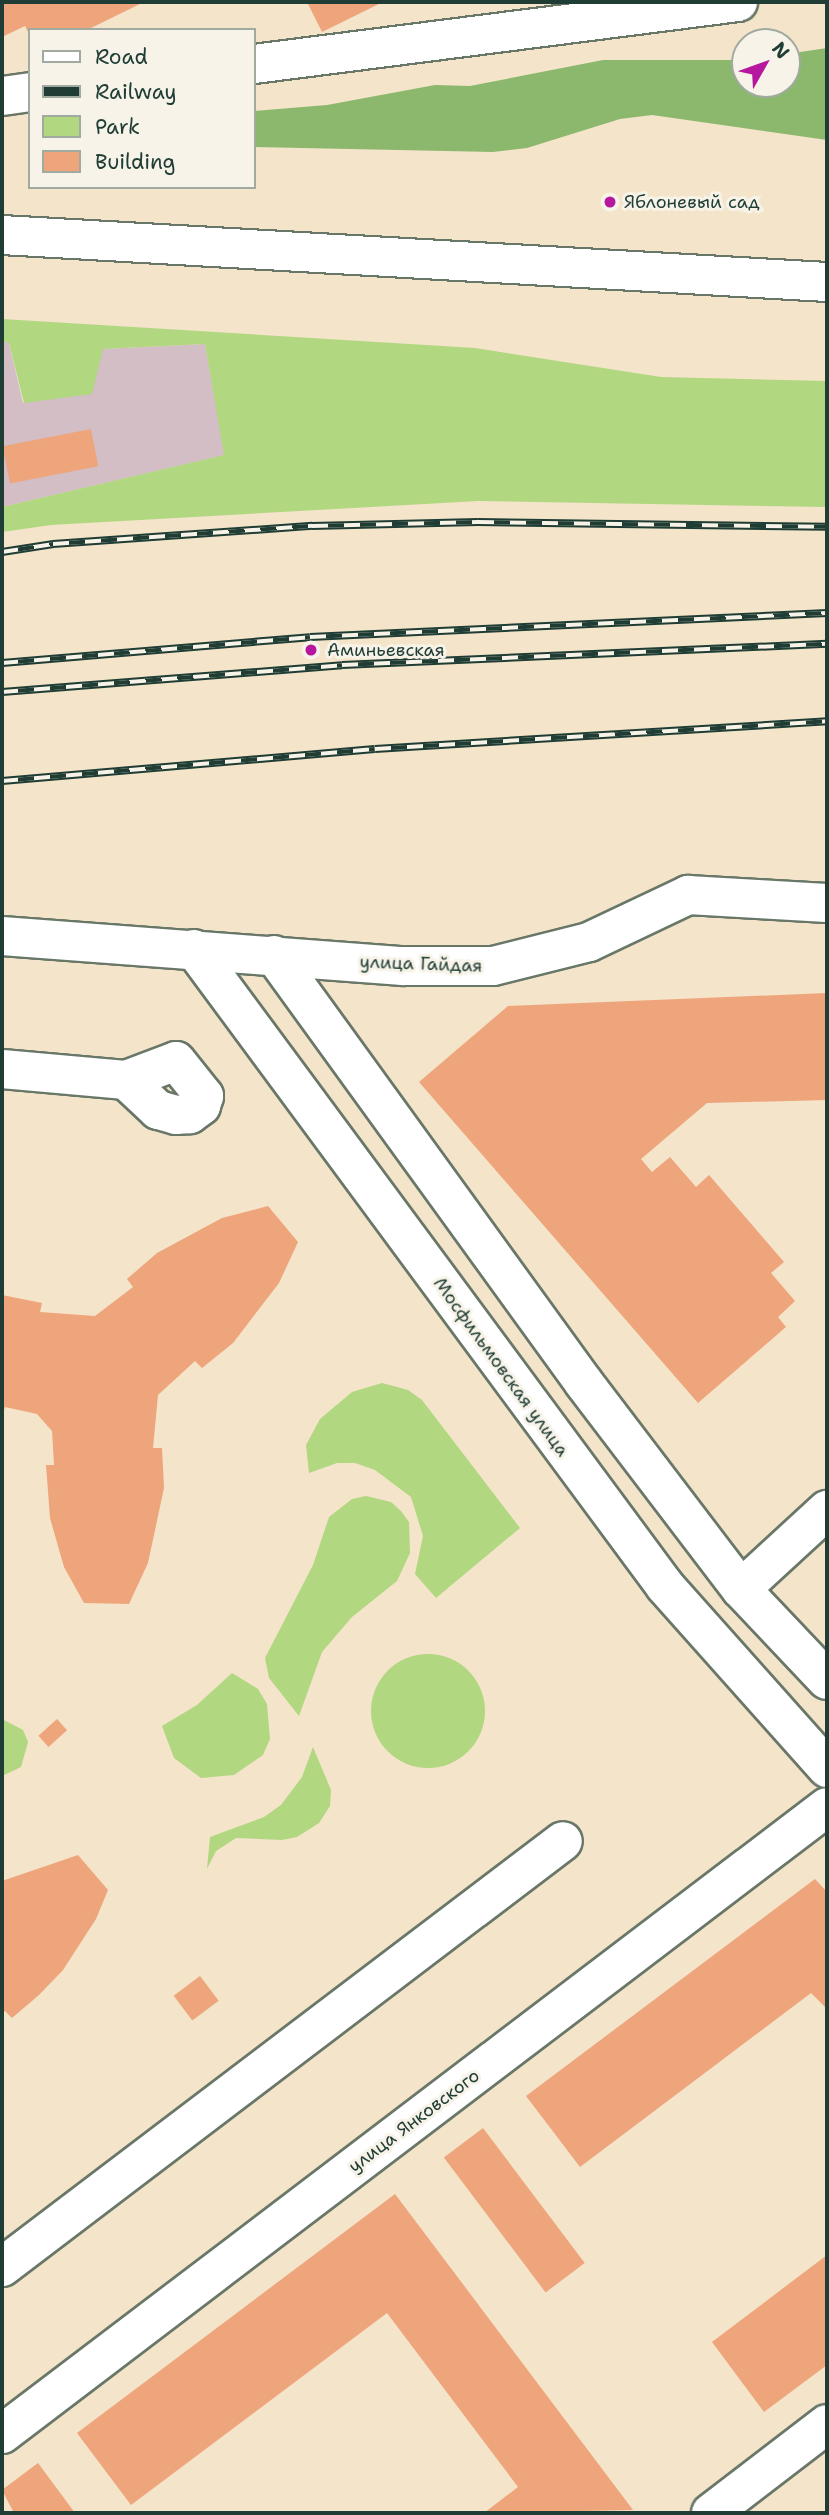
<!DOCTYPE html>
<html>
<head>
<meta charset="utf-8">
<style>
  body { margin:0 }
  #map { position:relative; width:829px; height:2515px; overflow:hidden; background:#f3e4ca; font-family:"Shantell Sans",sans-serif }
  div>[style] { position:absolute }
  .industrial>* { inset:0; background:#d2bec4 }
  .green>* { inset:0; background:#b1d780 }
  .round { border-radius:50% }
  .forest>* { inset:0; background:#8cb86e }
  .building>* { inset:0; background:#eea57b; transform-origin:0 0 }
  .roads { filter:drop-shadow(2px 0 #697768) drop-shadow(-2px 0 #697768) drop-shadow(0 2px #697768) drop-shadow(0 -2px #697768) }
  .minor>* { height:38px; margin:-19px; padding:0 19px; transform-origin:19px; border-radius:19px; background:#fff }
  .rail>* { height:8px; margin-top:-4px; transform-origin:0; background:repeating-linear-gradient(90deg,#f7f3e8 0 16px,#1f3d34 0 32px); box-sizing:border-box; border-block:2px solid #1f3d34 }
  .dots>* { width:19px; height:19px; translate:-50% -50%; box-sizing:border-box; border:4px solid #f7f3e8; border-radius:50% }
  span { translate:-50% -50%; white-space:nowrap; text-align:center; line-height:1.15; -webkit-text-stroke:6px #f7f3e8; paint-order:stroke }
  .poi-label { font-size:18px; color:#1f3d34 }
  .left { translate:0 -50%; text-align:left }
  .street-label { font-size:18px; color:#1f3d34 }
  .frame { position:absolute; inset:0; border:4px solid #1f3d34; pointer-events:none }
  .legend { position:absolute; left:28px; top:28px; width:228px; height:161px; box-sizing:border-box; background:#f7f3e8; border:2px solid #a1aaa0; margin:0; padding:9px 12px; list-style:none; font-size:21px; color:#1f3d34 }
  .legend li { display:flex; align-items:center; gap:14px; height:35px }
  .legend b { width:35px; border:2px solid #a1aaa0 }
  .north { position:absolute; left:731px; top:28px; width:70px; height:70px; box-sizing:border-box; background:#f7f3e8; border:2px solid #a1aaa0; border-radius:50%; rotate:50deg; font-size:19px; font-weight:700; line-height:28px; text-align:center; color:#1f3d34 }
  .north::after { content:''; display:block; margin:auto; width:24px; height:32px; background:#b5179e; clip-path:polygon(50% 0,100% 100%,50% 72%,0 100%) }
</style>
</head>
<body>
<div id="map">
  <div class="industrial">
    <i style="clip-path:polygon(2px 341px,9px 343px,23px 403px,103px 349px,205px 344px,225px 455px,2px 507px)"></i>
  </div>
  <div class="green">
    <i style="clip-path:polygon(2px 319px,475px 348px,661px 377px,827px 381px,827px 507px,478px 501px,51px 525px,2px 532px,2px 507px,224px 455px,205px 344px,103px 349px,92px 394px,24px 403px,9px 343px,2px 341px)"></i>
    <i style="clip-path:polygon(382px 1383px,408px 1390px,422px 1400px,520px 1528px,436px 1598px,415px 1574px,423px 1536px,411px 1497px,375px 1470px,355px 1463px,337px 1463px,309px 1473px,306px 1445px,320px 1419px,352px 1392px)"></i>
    <i style="clip-path:polygon(366px 1496px,391px 1502px,401px 1511px,409px 1522px,410px 1553px,397px 1581px,352px 1617px,322px 1652px,299px 1716px,269px 1678px,265px 1658px,313px 1565px,329px 1517px,352px 1499px)"></i>
    <i class="round" style="left:371px;top:1654px;width:114px;height:114px"></i>
    <i style="clip-path:polygon(232px 1673px,258px 1689px,267px 1704px,270px 1739px,263px 1755px,234px 1775px,201px 1778px,174px 1758px,162px 1726px,197px 1705px)"></i>
    <i style="clip-path:polygon(2px 1719px,23px 1730px,28px 1742px,21px 1767px,2px 1776px)"></i>
    <i style="clip-path:polygon(313px 1747px,331px 1790px,330px 1806px,319px 1823px,297px 1837px,282px 1840px,236px 1838px,216px 1851px,207px 1869px,210px 1837px,264px 1817px,281px 1805px,302px 1777px)"></i>
  </div>
  <div class="forest">
    <i style="clip-path:polygon(827px 48px,827px 140px,652px 115px,620px 119px,527px 148px,493px 152px,254px 147px,254px 111px,327px 105px,435px 85px,470px 86px,603px 60px,745px 60px,745px 84px,787px 84px,787px 54px)"></i>
  </div>
  <div class="building">
    <i style="clip-path:polygon(2px 2px,144px 2px,87px 30px,30px 30px,30px 36px,25px 26px,2px 37px)"></i>
    <i style="clip-path:polygon(307px 2px,383px 2px,322px 32px)"></i>
    <i style="left:91px;top:429px;width:38px;height:90px;rotate:79deg"></i>
    <i style="clip-path:polygon(827px 993px,827px 1100px,707px 1103px,641px 1159px,652px 1172px,670px 1157px,696px 1187px,709px 1175px,784px 1262px,771px 1273px,795px 1301px,778px 1317px,786px 1327px,698px 1403px,419px 1082px,508px 1006px)"></i>
    <i style="clip-path:polygon(268px 1206px,298px 1242px,279px 1283px,233px 1343px,202px 1368px,195px 1361px,158px 1395px,153px 1448px,162px 1448px,164px 1488px,148px 1563px,129px 1604px,84px 1603px,64px 1567px,50px 1518px,46px 1465px,54px 1465px,52px 1431px,37px 1414px,5px 1407px,2px 1417px,2px 1295px,42px 1303px,40px 1312px,95px 1316px,133px 1287px,127px 1279px,157px 1253px,222px 1218px)"></i>
    <i style="left:57px;top:1719px;width:15px;height:25px;rotate:48deg"></i>
    <i style="clip-path:polygon(78px 1855px,108px 1890px,96px 1919px,63px 1970px,39px 1995px,12px 2018px,5px 2011px,2px 2014px,2px 1881px)"></i>
    <i style="clip-path:polygon(815px 1879px,827px 1892px,827px 2009px,811px 1993px,580px 2167px,526px 2096px)"></i>
    <i style="left:200px;top:1976px;width:31px;height:33px;rotate:53deg"></i>
    <i style="left:483px;top:2128px;width:169px;height:49px;rotate:53deg"></i>
    <i style="clip-path:polygon(395px 2194px,633px 2510px,484px 2513px,518px 2487px,387px 2313px,131px 2505px,77px 2433px)"></i>
    <i style="clip-path:polygon(827px 2255px,827px 2365px,764px 2412px,712px 2342px)"></i>
    <i style="clip-path:polygon(38px 2463px,75px 2513px,14px 2513px,2px 2490px)"></i>
  </div>
  <div class="roads">
    <div class="minor">
      <i style="left:254px;top:64px;width:488px;rotate:-7.3deg"></i>
      <i style="left:2px;top:96px;width:28px;rotate:-8deg"></i>
      <i style="left:2px;top:235px;width:826px;rotate:3.26deg"></i>
      <i style="left:2px;top:936px;width:402px;rotate:4.3deg"></i>
      <i style="left:403px;top:966px;width:90px"></i>
      <i style="left:493px;top:966px;width:99px;rotate:-14deg"></i>
      <i style="left:589px;top:942px;width:110px;rotate:-25.4deg"></i>
      <i style="left:688px;top:895px;width:139px;rotate:3.3deg"></i>
      <i style="left:194px;top:949px;width:792px;rotate:53.52deg"></i>
      <i style="left:665px;top:1586px;width:244px;rotate:48.3deg"></i>
      <i style="left:274px;top:955px;width:528px;rotate:54.08deg"></i>
      <i style="left:584px;top:1383px;width:259px;rotate:52.7deg"></i>
      <i style="left:741px;top:1589px;width:125px;rotate:46.6deg"></i>
      <i style="left:2px;top:1069px;width:124px;rotate:5.1deg"></i>
      <i style="left:126px;top:1080px;width:53px;rotate:-20.8deg"></i>
      <i style="left:176px;top:1061px;width:45px;rotate:51.3deg"></i>
      <i style="left:204px;top:1096px;width:10px;rotate:107deg"></i>
      <i style="left:201px;top:1106px;width:14px;rotate:144deg"></i>
      <i style="left:190px;top:1114px;width:14px;rotate:176deg"></i>
      <i style="left:176px;top:1115px;width:19px;rotate:-164deg"></i>
      <i style="left:158px;top:1110px;width:44px;rotate:-136.8deg"></i>
      <i style="left:741px;top:1589px;width:117px;rotate:-42.6deg"></i>
      <i style="left:2px;top:2267px;width:704px;rotate:-37.21deg"></i>
      <i style="left:2px;top:2434px;width:1036px;rotate:-37.23deg"></i>
      <i style="left:711px;top:2513px;width:146px;rotate:-37.5deg"></i>
    </div>
  </div>
  <div class="rail">
    <i style="left:2px;top:552px;width:52px;rotate:-8.9deg"></i>
    <i style="left:53px;top:544px;width:260px;rotate:-4deg"></i>
    <i style="left:312px;top:526px;width:166px;rotate:-1.4deg"></i>
    <i style="left:478px;top:522px;width:349px;rotate:0.8deg"></i>
    <i style="left:2px;top:663px;width:309px;rotate:-4.8deg"></i>
    <i style="left:310px;top:637px;width:518px;rotate:-2.66deg"></i>
    <i style="left:2px;top:692px;width:341px;rotate:-4.5deg"></i>
    <i style="left:342px;top:665px;width:485px;rotate:-2.5deg"></i>
    <i style="left:2px;top:781px;width:374px;rotate:-4.9deg"></i>
    <i style="left:375px;top:749px;width:453px;rotate:-3.5deg"></i>
  </div>
  <div class="dots">
    <i style="left:610px;top:202px;background:#b5179e"></i>
    <i style="left:311px;top:650px;background:#b5179e"></i>
  </div>
  <div class="poi-label">
    <span class="left" style="left:624px;top:202px">Яблоневый сад</span>
    <span class="left" style="left:327px;top:650px">Аминьевская</span>
  </div>
  <div class="street-label">
    <span style="left:421px;top:964px;rotate:2deg">улица Гайдая</span>
    <span style="left:501px;top:1367px;rotate:54deg">Мосфильмовская улица</span>
    <span style="left:414px;top:2121px;rotate:-37deg">улица Янковского</span>
  </div>
  <div class="frame"></div>
  <ul class="legend">
  <li><b style="height:9px;background:#fff"></b>Road</li>
  <li><b style="height:9px;background:#1f3d34"></b>Railway</li>
  <li><b style="height:19px;background:#b1d780"></b>Park</li>
  <li><b style="height:19px;background:#eea57b"></b>Building</li>
  </ul>
  <div class="north">N</div>
</div>
</body>
</html>
